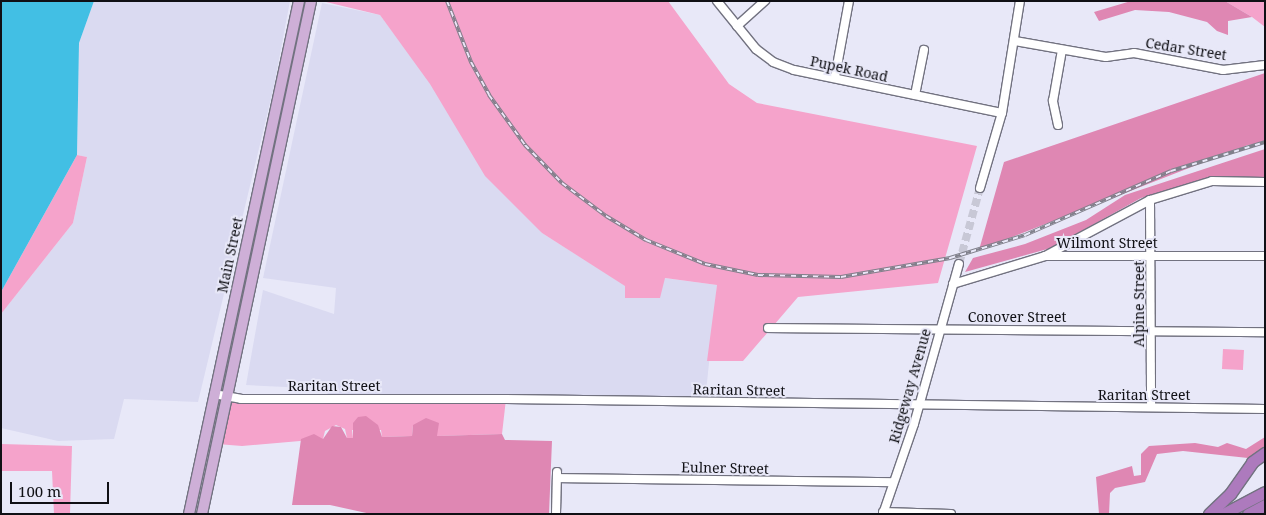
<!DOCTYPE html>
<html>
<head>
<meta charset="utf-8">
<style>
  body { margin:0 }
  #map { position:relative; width:1266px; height:515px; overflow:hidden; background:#e8e8f8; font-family:"Noto Serif",serif }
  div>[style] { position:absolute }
  .built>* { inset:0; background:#dadaf1 }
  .green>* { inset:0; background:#f5a3cb; transform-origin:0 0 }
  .forest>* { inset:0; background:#df87b3 }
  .water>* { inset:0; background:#42bfe4 }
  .minor-tunnel>* { height:8px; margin-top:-4px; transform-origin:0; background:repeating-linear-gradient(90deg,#c8c8d6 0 8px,transparent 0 12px) }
  .roads { filter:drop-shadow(1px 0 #727280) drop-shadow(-1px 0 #727280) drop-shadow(0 1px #727280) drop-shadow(0 -1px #727280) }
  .minor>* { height:8px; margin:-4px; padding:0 4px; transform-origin:4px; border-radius:4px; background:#fff }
  .major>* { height:10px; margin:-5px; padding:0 5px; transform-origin:5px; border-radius:5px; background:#ceafd7 }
  .highway>* { height:11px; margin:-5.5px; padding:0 5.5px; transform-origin:5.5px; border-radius:5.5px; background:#ad7abd }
  .rail>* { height:4px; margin-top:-2px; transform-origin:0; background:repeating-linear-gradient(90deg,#e8e8f8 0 5.5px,#80808b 0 11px); box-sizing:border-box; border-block:1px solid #80808b }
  span { translate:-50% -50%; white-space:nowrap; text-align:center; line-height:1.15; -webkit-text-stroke:4px #e8e8f8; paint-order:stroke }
  .street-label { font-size:14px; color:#101015 }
  .frame { position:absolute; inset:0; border:2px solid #101015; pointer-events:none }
  .scale { position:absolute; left:10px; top:482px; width:99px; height:22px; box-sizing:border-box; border:2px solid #101015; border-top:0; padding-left:6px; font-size:15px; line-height:18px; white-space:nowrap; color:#101015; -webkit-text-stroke:4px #e8e8f8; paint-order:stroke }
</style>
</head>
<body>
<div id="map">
  <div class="built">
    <i style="clip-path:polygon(94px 1px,290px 1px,274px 86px,198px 402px,124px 399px,114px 439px,58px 441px,1px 428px,1px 314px,73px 223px,87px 157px,77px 155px,79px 43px)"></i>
    <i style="clip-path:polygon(322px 3px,380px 15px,542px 233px,626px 286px,664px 278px,717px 285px,705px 402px,328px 398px,327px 389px,246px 385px,263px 290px,334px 314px,336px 288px,263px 278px)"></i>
  </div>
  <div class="green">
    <i style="clip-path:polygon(322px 1px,668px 1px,729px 84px,757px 103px,977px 146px,938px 283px,798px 297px,743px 361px,707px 361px,717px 285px,665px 278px,660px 298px,625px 298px,625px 286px,542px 233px,485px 176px,430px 84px,380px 15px)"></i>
    <i style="clip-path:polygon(1225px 1px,1265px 1px,1265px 27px,1252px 17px)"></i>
    <i style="clip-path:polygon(77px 155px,87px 157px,73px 223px,1px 314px,1px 292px)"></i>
    <i style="left:1223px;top:349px;width:21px;height:20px;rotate:3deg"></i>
    <i style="clip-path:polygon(227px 397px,506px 399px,502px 434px,437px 436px,413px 425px,412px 436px,382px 437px,381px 430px,352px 430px,353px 438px,347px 438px,345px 429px,336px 425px,325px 431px,323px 439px,242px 446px,217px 444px)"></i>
    <i style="clip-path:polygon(1px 444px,72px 446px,70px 514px,54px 514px,52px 471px,1px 471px)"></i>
  </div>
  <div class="forest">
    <i style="clip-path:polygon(1131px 1px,1225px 1px,1252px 17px,1228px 21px,1228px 35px,1217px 31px,1207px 22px,1169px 12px,1135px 10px,1099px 21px,1094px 12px)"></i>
    <i style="clip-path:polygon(1265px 73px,1265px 143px,1248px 145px,979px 250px,1004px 162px)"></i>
    <i style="clip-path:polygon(1265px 149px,1265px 178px,1215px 178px,1141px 198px,1051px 248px,965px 272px,973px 258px,1025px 244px,1086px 220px,1125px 195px)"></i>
    <i style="clip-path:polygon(366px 416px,378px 425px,382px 437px,412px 436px,413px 425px,426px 418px,439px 423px,437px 436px,502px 434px,505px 440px,552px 441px,549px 514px,371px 514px,330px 505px,292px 505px,301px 439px,314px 434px,323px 439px,332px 426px,341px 427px,347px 438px,353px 438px,353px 423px,358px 417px)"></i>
    <i style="clip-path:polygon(1265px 437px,1265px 449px,1248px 458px,1183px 451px,1157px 454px,1145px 482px,1115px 488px,1110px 493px,1109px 514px,1099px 514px,1096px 477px,1132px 466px,1134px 476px,1141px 475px,1141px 454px,1149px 446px,1195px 443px,1218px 447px,1227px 443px,1246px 449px)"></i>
  </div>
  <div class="water">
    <i style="clip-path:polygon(1px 1px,94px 1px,79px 43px,77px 155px,1px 292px)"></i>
  </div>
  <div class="minor-tunnel">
    <i style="left:959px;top:264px;width:79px;rotate:-74.6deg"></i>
  </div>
  <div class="roads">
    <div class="minor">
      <i style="left:717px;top:1px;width:62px;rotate:50.9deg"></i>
      <i style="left:756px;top:49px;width:21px;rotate:37deg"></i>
      <i style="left:773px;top:62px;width:22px;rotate:21deg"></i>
      <i style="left:794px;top:70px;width:212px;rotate:11.7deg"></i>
      <i style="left:737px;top:26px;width:38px;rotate:-42deg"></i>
      <i style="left:1015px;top:41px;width:92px;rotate:10deg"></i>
      <i style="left:1106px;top:57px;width:28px;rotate:-8deg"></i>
      <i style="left:1134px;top:53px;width:91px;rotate:10.8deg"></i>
      <i style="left:1223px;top:70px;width:42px;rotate:-6.8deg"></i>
      <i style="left:835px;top:77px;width:77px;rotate:-79.6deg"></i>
      <i style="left:915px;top:95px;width:46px;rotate:-78.7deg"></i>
      <i style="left:1058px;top:125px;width:25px;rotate:-102deg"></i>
      <i style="left:1053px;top:101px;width:52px;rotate:-80deg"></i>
      <i style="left:980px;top:188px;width:78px;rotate:-73.7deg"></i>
      <i style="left:1002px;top:113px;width:113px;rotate:-80.9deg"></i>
      <i style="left:1150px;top:200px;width:207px;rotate:89.7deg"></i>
      <i style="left:1047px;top:255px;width:117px;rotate:-28.1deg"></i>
      <i style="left:1150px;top:200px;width:65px;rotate:-17deg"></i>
      <i style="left:1212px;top:181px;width:53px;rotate:1.1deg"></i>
      <i style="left:953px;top:284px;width:96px;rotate:-16.9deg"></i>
      <i style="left:1045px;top:256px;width:220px"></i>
      <i style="left:768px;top:328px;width:497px;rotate:0.5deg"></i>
      <i style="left:214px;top:394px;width:27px;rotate:10deg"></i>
      <i style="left:241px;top:399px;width:265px"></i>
      <i style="left:506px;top:399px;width:759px;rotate:0.75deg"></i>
      <i style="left:557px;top:478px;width:336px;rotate:0.7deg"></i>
      <i style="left:883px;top:512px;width:68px;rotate:1.7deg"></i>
      <i style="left:556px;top:514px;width:42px;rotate:-88.6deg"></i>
      <i style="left:883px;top:514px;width:95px;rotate:-71deg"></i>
      <i style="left:914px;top:424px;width:166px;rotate:-74.3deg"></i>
    </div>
    <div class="major">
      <i style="left:189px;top:514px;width:525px;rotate:-77.9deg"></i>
      <i style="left:202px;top:514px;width:524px;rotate:-78deg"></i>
    </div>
    <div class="highway">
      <i style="left:1209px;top:514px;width:29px;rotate:-44deg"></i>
      <i style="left:1230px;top:494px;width:39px;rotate:-55deg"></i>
      <i style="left:1252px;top:462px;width:16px;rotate:-35deg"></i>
      <i style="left:1223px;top:514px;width:47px;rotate:-27.6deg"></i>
      <i style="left:1248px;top:514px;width:19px;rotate:-28deg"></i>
    </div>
  </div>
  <div class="rail">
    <i style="left:447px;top:1px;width:66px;rotate:68.5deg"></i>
    <i style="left:471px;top:62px;width:38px;rotate:61deg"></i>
    <i style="left:489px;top:95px;width:62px;rotate:54.2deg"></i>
    <i style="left:525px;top:145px;width:53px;rotate:45.8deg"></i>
    <i style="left:562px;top:183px;width:55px;rotate:36.9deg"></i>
    <i style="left:606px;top:216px;width:47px;rotate:31deg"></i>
    <i style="left:646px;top:240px;width:64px;rotate:22.1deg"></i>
    <i style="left:705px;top:264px;width:54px;rotate:11.7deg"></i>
    <i style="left:758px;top:275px;width:83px;rotate:1.4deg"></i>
    <i style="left:841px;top:277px;width:111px;rotate:-9.9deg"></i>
    <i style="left:950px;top:258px;width:78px;rotate:-17deg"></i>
    <i style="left:1025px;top:235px;width:159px;rotate:-23.7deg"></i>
    <i style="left:1171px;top:171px;width:98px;rotate:-17.1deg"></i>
  </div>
  <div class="street-label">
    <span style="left:1186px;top:49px;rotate:9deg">Cedar Street</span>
    <span style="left:849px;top:69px;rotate:12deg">Pupek Road</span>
    <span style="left:1107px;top:243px">Wilmont Street</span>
    <span style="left:230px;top:255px;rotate:-78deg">Main Street</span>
    <span style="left:1139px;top:304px;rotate:-90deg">Alpine Street</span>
    <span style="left:1017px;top:317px">Conover Street</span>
    <span style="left:334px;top:386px">Raritan Street</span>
    <span style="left:910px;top:386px;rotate:-74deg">Ridgeway Avenue</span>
    <span style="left:739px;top:390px;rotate:1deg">Raritan Street</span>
    <span style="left:1144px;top:395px">Raritan Street</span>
    <span style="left:725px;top:468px;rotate:1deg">Eulner Street</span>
  </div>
  <div class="frame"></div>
  <div class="scale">100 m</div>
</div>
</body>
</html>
